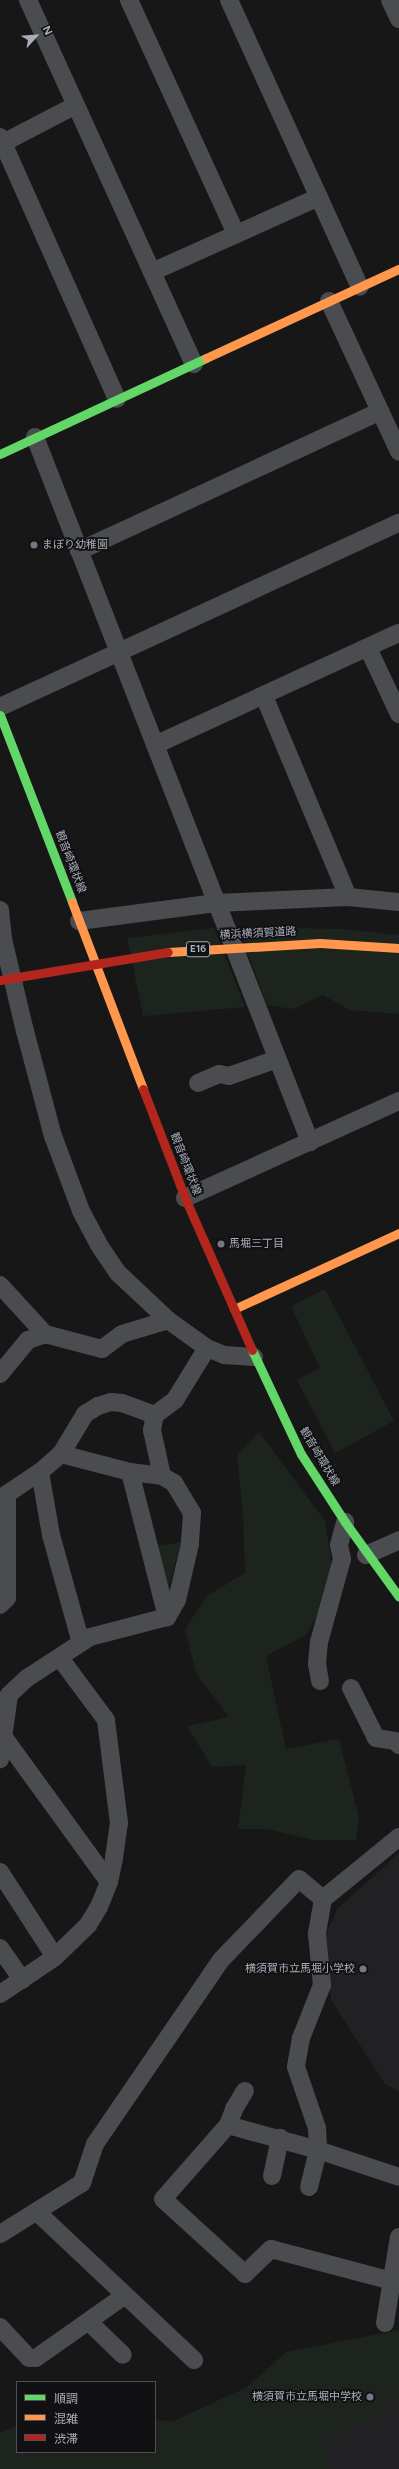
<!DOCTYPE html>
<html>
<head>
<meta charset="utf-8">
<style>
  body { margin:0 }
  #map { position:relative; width:399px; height:2469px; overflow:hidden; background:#171717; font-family:Figtree,"Noto Sans JP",sans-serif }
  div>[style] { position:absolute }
  .built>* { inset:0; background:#212123 }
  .green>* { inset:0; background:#1d241e }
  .street>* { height:18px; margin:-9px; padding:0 9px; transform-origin:9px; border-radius:9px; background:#4b4c50 }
  .fast>* { height:9px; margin:-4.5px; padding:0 4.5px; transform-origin:4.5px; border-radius:4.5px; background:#63d668 }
  .slow>* { height:9px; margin:-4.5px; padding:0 4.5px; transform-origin:4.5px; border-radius:4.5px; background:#ff974d }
  .jam>* { height:9px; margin:-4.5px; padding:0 4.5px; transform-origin:4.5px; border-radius:4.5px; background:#b3261e }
  .dots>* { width:11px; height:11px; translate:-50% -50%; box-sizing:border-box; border:2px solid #111113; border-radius:50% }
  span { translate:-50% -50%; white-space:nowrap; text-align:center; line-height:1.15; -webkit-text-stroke:3.5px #111113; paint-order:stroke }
  .shield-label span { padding:1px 3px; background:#111113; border:1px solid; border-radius:3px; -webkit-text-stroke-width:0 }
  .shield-label { font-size:10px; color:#a8adb8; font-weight:700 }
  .poi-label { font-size:11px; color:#a8adb8 }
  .left { translate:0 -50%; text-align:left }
  .right { translate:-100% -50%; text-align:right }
  .street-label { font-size:11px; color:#a8adb8 }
  .legend { position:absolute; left:16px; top:2381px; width:140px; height:72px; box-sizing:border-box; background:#111113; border:1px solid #4d4f55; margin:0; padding:5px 7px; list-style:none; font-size:12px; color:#a8adb8 }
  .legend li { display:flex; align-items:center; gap:8px; height:20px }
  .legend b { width:20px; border:1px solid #4d4f55 }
  .north { position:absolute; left:16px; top:16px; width:40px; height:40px; -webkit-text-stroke:3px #111113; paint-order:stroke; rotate:64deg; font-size:11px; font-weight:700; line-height:16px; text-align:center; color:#a8adb8 }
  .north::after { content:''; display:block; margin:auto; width:14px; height:18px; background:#a8adb8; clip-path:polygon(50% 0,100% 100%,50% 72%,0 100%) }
</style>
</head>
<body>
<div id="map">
  <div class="built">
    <i style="clip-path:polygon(399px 1853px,399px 2091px,385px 2084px,331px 2000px,325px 1937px,337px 1909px)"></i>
    <i style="clip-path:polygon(399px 2344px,399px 2469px,279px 2469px)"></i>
  </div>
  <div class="green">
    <i style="clip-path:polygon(242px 927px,343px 929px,399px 935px,399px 1014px,349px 1010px,323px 995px,293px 1009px,267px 1005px,240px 932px)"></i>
    <i style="clip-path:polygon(214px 928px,245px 1007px,143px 1016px,127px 938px)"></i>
    <i style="clip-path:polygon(325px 1289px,394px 1421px,335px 1453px,297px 1380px,320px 1368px,291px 1306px)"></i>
    <i style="clip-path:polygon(259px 1432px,325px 1521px,335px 1583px,306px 1635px,266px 1656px,286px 1749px,339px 1739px,359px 1818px,356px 1840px,314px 1840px,266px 1829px,238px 1829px,246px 1765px,212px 1767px,187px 1726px,229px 1717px,196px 1673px,185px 1629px,207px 1596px,245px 1573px,243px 1516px,237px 1455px)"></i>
    <i style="clip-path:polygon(181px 1542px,168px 1590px,152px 1547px)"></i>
    <i style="clip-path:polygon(399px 2330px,399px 2389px,396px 2396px,370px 2419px,325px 2440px,331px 2469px,0 2469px,0 2433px,17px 2425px,17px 2452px,155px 2452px,155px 2419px,172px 2422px,247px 2387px,286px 2352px)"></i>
  </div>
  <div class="street">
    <i style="left:28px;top:0;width:400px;rotate:65.5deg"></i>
    <i style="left:129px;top:0;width:257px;rotate:65.4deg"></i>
    <i style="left:229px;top:0;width:315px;rotate:65.5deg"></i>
    <i style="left:390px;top:0;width:21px;rotate:65deg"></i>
    <i style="left:0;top:137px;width:7px;rotate:63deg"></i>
    <i style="left:3px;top:143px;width:82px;rotate:-27.5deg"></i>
    <i style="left:3px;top:143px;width:280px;rotate:66deg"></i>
    <i style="left:152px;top:272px;width:183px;rotate:-24.2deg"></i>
    <i style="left:329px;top:301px;width:166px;rotate:65.1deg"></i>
    <i style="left:35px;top:437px;width:757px;rotate:68.69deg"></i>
    <i style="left:79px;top:551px;width:332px;rotate:-24.9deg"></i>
    <i style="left:368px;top:648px;width:73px;rotate:64.8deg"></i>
    <i style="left:264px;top:696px;width:218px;rotate:67.3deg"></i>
    <i style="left:0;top:707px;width:439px;rotate:-24.8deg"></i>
    <i style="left:155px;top:745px;width:268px;rotate:-24.7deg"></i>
    <i style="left:0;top:910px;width:29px;rotate:84deg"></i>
    <i style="left:3px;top:939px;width:95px;rotate:76.6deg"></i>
    <i style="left:25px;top:1031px;width:109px;rotate:75.1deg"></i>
    <i style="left:53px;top:1136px;width:80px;rotate:69.5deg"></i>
    <i style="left:81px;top:1211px;width:38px;rotate:62deg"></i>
    <i style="left:99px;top:1245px;width:34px;rotate:56deg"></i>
    <i style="left:118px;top:1273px;width:69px;rotate:43.2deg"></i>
    <i style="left:168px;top:1320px;width:48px;rotate:35.7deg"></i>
    <i style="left:207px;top:1348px;width:18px;rotate:22deg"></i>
    <i style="left:224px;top:1355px;width:30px;rotate:4deg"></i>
    <i style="left:79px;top:921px;width:138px;rotate:-7.5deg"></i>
    <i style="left:216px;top:903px;width:132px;rotate:-2.6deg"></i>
    <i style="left:348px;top:897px;width:51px;rotate:5.6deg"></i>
    <i style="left:198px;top:1083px;width:23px;rotate:-23deg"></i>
    <i style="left:219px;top:1074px;width:10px;rotate:11deg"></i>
    <i style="left:229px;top:1076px;width:51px;rotate:-19.5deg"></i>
    <i style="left:185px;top:1198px;width:235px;rotate:-24.4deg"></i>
    <i style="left:0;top:1285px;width:67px;rotate:47.4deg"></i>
    <i style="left:45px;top:1334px;width:59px;rotate:14.7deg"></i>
    <i style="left:102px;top:1349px;width:25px;rotate:-37deg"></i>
    <i style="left:122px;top:1334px;width:48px;rotate:-16.9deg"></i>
    <i style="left:0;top:1374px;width:44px;rotate:-50.5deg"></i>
    <i style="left:28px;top:1340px;width:18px;rotate:-19deg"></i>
    <i style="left:61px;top:1454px;width:47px;rotate:-59deg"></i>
    <i style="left:85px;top:1414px;width:15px;rotate:-32deg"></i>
    <i style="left:98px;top:1406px;width:14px;rotate:-17deg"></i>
    <i style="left:111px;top:1402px;width:11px;rotate:5deg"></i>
    <i style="left:122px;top:1403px;width:35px;rotate:20deg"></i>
    <i style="left:40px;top:1472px;width:64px;rotate:80.1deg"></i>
    <i style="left:51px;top:1535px;width:112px;rotate:74.5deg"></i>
    <i style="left:130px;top:1472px;width:150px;rotate:75.7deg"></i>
    <i style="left:162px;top:1476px;width:47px;rotate:-102.3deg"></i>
    <i style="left:152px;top:1430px;width:15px;rotate:-79deg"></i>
    <i style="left:155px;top:1415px;width:25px;rotate:-37deg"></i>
    <i style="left:175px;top:1400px;width:61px;rotate:-58.4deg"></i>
    <i style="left:366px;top:1555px;width:36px;rotate:-24deg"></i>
    <i style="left:0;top:1605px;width:10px;rotate:-45deg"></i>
    <i style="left:7px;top:1598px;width:104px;rotate:-90deg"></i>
    <i style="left:7px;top:1494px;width:40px;rotate:-34deg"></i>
    <i style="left:40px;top:1472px;width:28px;rotate:-41deg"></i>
    <i style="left:61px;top:1454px;width:71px;rotate:14.6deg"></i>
    <i style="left:130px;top:1472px;width:32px;rotate:7deg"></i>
    <i style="left:162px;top:1476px;width:14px;rotate:30deg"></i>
    <i style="left:174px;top:1483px;width:35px;rotate:59deg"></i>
    <i style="left:192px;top:1513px;width:31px;rotate:94deg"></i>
    <i style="left:190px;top:1544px;width:57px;rotate:103.1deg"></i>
    <i style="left:177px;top:1600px;width:20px;rotate:120deg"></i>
    <i style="left:167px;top:1617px;width:80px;rotate:165.4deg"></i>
    <i style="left:90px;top:1637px;width:75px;rotate:146.9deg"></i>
    <i style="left:27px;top:1678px;width:25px;rotate:137deg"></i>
    <i style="left:9px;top:1695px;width:65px;rotate:98deg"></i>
    <i style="left:320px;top:1681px;width:17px;rotate:-100deg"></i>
    <i style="left:317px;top:1664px;width:22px;rotate:-85deg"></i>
    <i style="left:319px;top:1642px;width:86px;rotate:-74.5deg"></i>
    <i style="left:342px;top:1559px;width:14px;rotate:-102deg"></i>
    <i style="left:339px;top:1545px;width:24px;rotate:-75deg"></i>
    <i style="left:351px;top:1688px;width:56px;rotate:63.4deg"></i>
    <i style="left:376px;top:1738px;width:19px;rotate:9deg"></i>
    <i style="left:395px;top:1741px;width:6px;rotate:45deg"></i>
    <i style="left:0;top:1732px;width:185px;rotate:54deg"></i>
    <i style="left:0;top:1872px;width:101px;rotate:57.1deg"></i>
    <i style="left:323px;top:1899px;width:36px;rotate:100deg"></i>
    <i style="left:317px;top:1934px;width:51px;rotate:84.4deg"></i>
    <i style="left:322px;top:1985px;width:57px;rotate:111.6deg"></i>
    <i style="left:301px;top:2038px;width:29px;rotate:100deg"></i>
    <i style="left:296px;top:2067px;width:65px;rotate:71deg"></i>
    <i style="left:317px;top:2128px;width:22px;rotate:87deg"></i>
    <i style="left:318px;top:2150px;width:85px;rotate:18.4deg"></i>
    <i style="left:0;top:1948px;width:39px;rotate:55deg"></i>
    <i style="left:0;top:1994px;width:66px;rotate:-33.9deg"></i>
    <i style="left:55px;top:1957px;width:46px;rotate:-44.1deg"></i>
    <i style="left:88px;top:1925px;width:21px;rotate:-59deg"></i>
    <i style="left:99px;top:1907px;width:27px;rotate:-68deg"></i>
    <i style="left:109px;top:1882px;width:25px;rotate:-78deg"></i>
    <i style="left:114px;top:1858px;width:35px;rotate:-82deg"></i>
    <i style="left:119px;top:1823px;width:104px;rotate:-97.2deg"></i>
    <i style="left:106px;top:1720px;width:77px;rotate:-126.6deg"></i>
    <i style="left:228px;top:2125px;width:17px;rotate:-69deg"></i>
    <i style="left:234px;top:2109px;width:21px;rotate:-59deg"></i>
    <i style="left:272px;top:2176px;width:39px;rotate:-78deg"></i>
    <i style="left:309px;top:2187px;width:38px;rotate:-76deg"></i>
    <i style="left:318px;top:2150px;width:93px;rotate:-164.5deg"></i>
    <i style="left:228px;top:2125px;width:98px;rotate:131.3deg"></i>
    <i style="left:163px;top:2199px;width:111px;rotate:42.4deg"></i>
    <i style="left:245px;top:2274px;width:36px;rotate:-44deg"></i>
    <i style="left:271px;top:2249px;width:125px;rotate:14.8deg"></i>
    <i style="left:37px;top:2212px;width:216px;rotate:43.3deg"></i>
    <i style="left:0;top:2234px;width:97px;rotate:-31.9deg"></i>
    <i style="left:82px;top:2183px;width:41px;rotate:-71.6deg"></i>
    <i style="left:95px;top:2144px;width:223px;rotate:-55.6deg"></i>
    <i style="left:221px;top:1960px;width:112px;rotate:-46.1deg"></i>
    <i style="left:299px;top:1879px;width:31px;rotate:40deg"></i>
    <i style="left:323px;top:1899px;width:98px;rotate:-39.2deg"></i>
    <i style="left:89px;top:2322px;width:47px;rotate:44.1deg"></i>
    <i style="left:385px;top:2323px;width:87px;rotate:-80.8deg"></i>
    <i style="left:0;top:2327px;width:42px;rotate:46.9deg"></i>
    <i style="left:29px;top:2358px;width:7px"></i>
    <i style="left:36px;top:2358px;width:108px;rotate:-35.2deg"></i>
  </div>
  <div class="fast">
    <i style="left:0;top:454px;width:227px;rotate:-25deg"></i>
    <i style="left:0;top:715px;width:200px;rotate:68.9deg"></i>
    <i style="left:252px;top:1350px;width:115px;rotate:64.8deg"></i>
    <i style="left:301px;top:1454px;width:81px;rotate:57.1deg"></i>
    <i style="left:345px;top:1522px;width:92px;rotate:54.2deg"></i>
  </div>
  <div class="slow">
    <i style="left:206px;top:358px;width:213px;rotate:-24.8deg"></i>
    <i style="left:72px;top:902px;width:200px;rotate:69.2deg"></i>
    <i style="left:168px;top:952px;width:152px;rotate:-3.4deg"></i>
    <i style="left:320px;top:943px;width:79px;rotate:3.6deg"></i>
    <i style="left:234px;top:1309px;width:182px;rotate:-24.7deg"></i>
  </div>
  <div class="jam">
    <i style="left:0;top:980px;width:170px;rotate:-9.5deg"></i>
    <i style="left:143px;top:1089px;width:117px;rotate:68.9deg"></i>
    <i style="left:185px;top:1198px;width:166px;rotate:66.2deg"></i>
  </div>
  <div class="dots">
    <i style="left:34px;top:545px;background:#757880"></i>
    <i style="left:221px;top:1244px;background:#757880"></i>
    <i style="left:363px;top:1969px;background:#757880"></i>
    <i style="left:370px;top:2397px;background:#757880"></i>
  </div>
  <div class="shield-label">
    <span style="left:198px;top:949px">E16</span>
  </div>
  <div class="poi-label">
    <span class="left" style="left:42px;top:545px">まぼり幼稚園</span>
    <span class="left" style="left:229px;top:1244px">馬堀三丁目</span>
    <span class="right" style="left:355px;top:1969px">横須賀市立馬堀小学校</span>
    <span class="right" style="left:362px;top:2397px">横須賀市立馬堀中学校</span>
  </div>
  <div class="street-label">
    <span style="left:70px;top:862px;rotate:69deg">観音崎環状線</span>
    <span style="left:258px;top:934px;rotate:-3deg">横浜横須賀道路</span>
    <span style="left:185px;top:1164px;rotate:69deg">観音崎環状線</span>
    <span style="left:319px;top:1457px;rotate:59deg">観音崎環状線</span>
  </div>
  <ul class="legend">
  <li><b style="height:5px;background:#63d668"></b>順調</li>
  <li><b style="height:5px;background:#ff974d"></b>混雑</li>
  <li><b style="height:5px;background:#b3261e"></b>渋滞</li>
  </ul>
  <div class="north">N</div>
</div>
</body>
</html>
